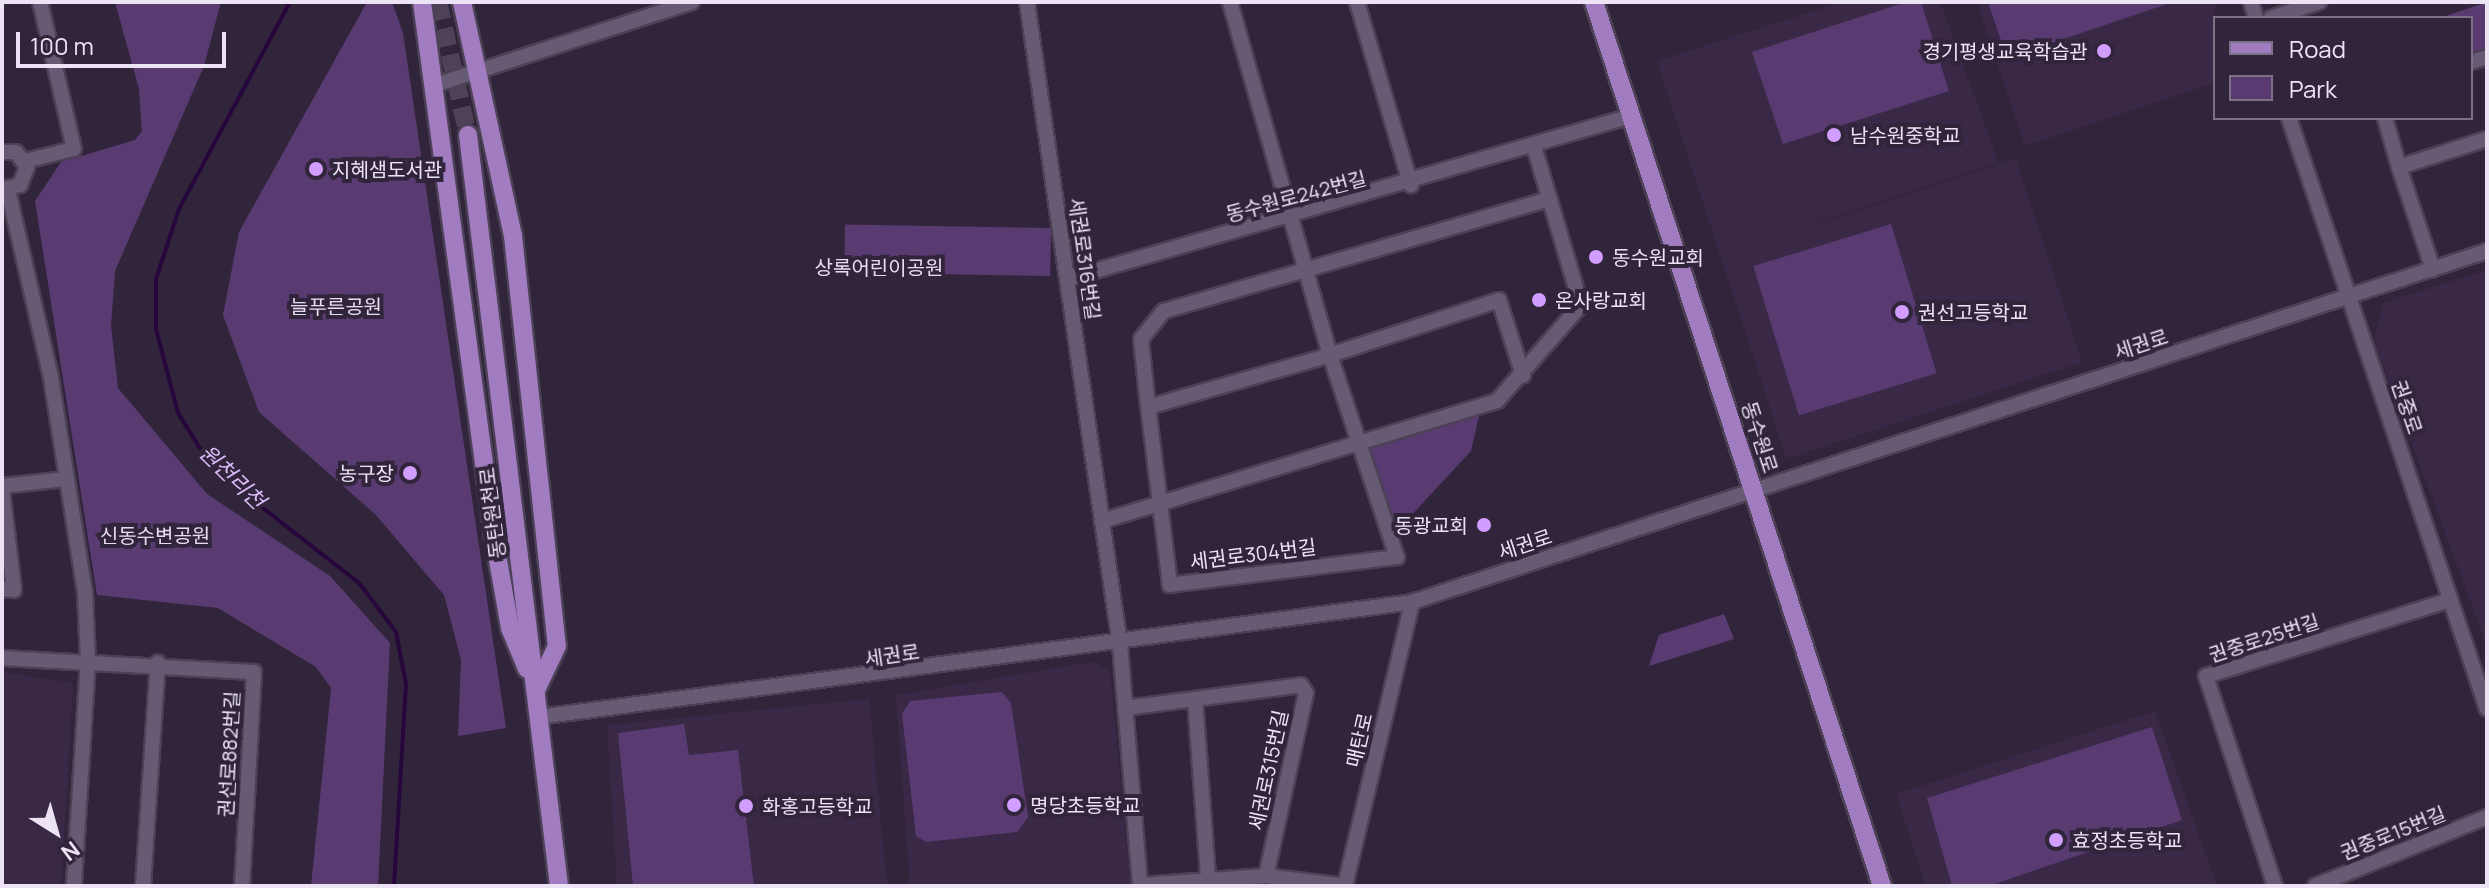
<!DOCTYPE html>
<html>
<head>
<meta charset="utf-8">
<style>
  body { margin:0 }
  #map { position:relative; width:2489px; height:888px; overflow:hidden; background:#31253c; font-family:Manrope,"Noto Sans KR",sans-serif }
  div>[style] { position:absolute }
  .built>* { inset:0; background:#392947; transform-origin:0 0 }
  .green>* { inset:0; background:#593b71; transform-origin:0 0 }
  .stream>* { height:4px; margin:-2px; padding:0 2px; transform-origin:2px; border-radius:2px; background:#26063b }
  .major-tunnel>* { height:18px; margin-top:-9px; transform-origin:0; background:repeating-linear-gradient(90deg,#4d4258 0 18px,transparent 0 27px) }
  .roads { filter:drop-shadow(2px 0 #4c4155) drop-shadow(-2px 0 #4c4155) drop-shadow(0 2px #4c4155) drop-shadow(0 -2px #4c4155) }
  .minor>* { height:14px; margin:-7px; padding:0 7px; transform-origin:7px; border-radius:7px; background:#675a74 }
  .major>* { height:18px; margin:-9px; padding:0 9px; transform-origin:9px; border-radius:9px; background:#a17cc1 }
  .dots>* { width:22px; height:22px; translate:-50% -50%; box-sizing:border-box; border:4px solid #31253c; border-radius:50% }
  span { translate:-50% -50%; white-space:nowrap; text-align:center; line-height:1.15; -webkit-text-stroke:8px #31253c; paint-order:stroke }
  .poi-label { font-size:20px; color:#ece4f4 }
  .right { translate:-100% -50%; text-align:right }
  .left { translate:0 -50%; text-align:left }
  .street-label { font-size:20px; color:#ece4f4 }
  .park-label { font-size:20px; color:#e6dcf1 }
  .water-label { font-size:22px; color:#dabbf8; font-style:italic }
  .frame { position:absolute; inset:0; border:4px solid #ece4f4; pointer-events:none }
  .legend { position:absolute; left:2213px; top:16px; width:260px; height:104px; box-sizing:border-box; background:#31253c; border:2px solid #7c7186; margin:0; padding:10px 14px; list-style:none; font-size:24px; color:#ece4f4 }
  .legend li { display:flex; align-items:center; gap:16px; height:40px }
  .legend b { width:40px; border:2px solid #7c7186 }
  .north { position:absolute; left:16px; top:792px; width:80px; height:80px; -webkit-text-stroke:6px #31253c; paint-order:stroke; rotate:143deg; font-size:22px; font-weight:700; line-height:32px; text-align:center; color:#ece4f4 }
  .north::after { content:''; display:block; margin:auto; width:28px; height:36px; background:#ece4f4; clip-path:polygon(50% 0,100% 100%,50% 72%,0 100%) }
  .scale { position:absolute; left:16px; top:32px; width:210px; height:36px; box-sizing:border-box; border:4px solid #ece4f4; border-top:0; padding-left:10px; font-size:24px; line-height:28px; white-space:nowrap; color:#ece4f4; -webkit-text-stroke:6px #31253c; paint-order:stroke }
</style>
</head>
<body>
<div id="map">
  <div class="built">
    <i style="clip-path:polygon(1842px 2px,1940px 2px,1999px 163px,1720px 255px,1657px 61px)"></i>
    <i style="clip-path:polygon(1977px 2px,2215px 2px,2215px 83px,2025px 146px)"></i>
    <i style="left:2016px;top:159px;width:214px;height:311px;rotate:72deg"></i>
    <i style="clip-path:polygon(2487px 270px,2487px 646px,2374px 341px,2383px 303px)"></i>
    <i style="clip-path:polygon(1092px 662px,1110px 670px,1131px 886px,910px 886px,896px 695px)"></i>
    <i style="clip-path:polygon(2px 672px,73px 683px,61px 886px,2px 886px)"></i>
    <i style="clip-path:polygon(869px 699px,887px 886px,617px 886px,607px 725px)"></i>
    <i style="clip-path:polygon(2155px 711px,2217px 886px,1926px 886px,1896px 794px)"></i>
  </div>
  <div class="green">
    <i style="clip-path:polygon(115px 2px,221px 2px,204px 66px,115px 271px,111px 325px,118px 388px,207px 494px,330px 576px,390px 643px,378px 886px,311px 886px,331px 688px,316px 667px,218px 608px,97px 595px,35px 201px,61px 162px,135px 140px,142px 131px,139px 89px)"></i>
    <i style="clip-path:polygon(367px 2px,392px 2px,403px 33px,506px 728px,458px 736px,461px 660px,444px 595px,375px 514px,259px 412px,223px 315px,239px 232px)"></i>
    <i style="clip-path:polygon(1906px 2px,1921px 2px,1949px 91px,1783px 144px,1752px 52px)"></i>
    <i style="clip-path:polygon(1988px 2px,2173px 2px,2007px 58px)"></i>
    <i style="clip-path:polygon(2487px 2px,2487px 53px,2471px 58px,2471px 18px,2440px 18px)"></i>
    <i style="left:1891px;top:224px;width:156px;height:144px;rotate:73deg"></i>
    <i style="left:1051px;top:228px;width:48px;height:206px;rotate:91deg"></i>
    <i style="clip-path:polygon(1481px 408px,1471px 451px,1394px 534px,1364px 443px)"></i>
    <i style="clip-path:polygon(1724px 614px,1734px 639px,1649px 666px,1659px 635px)"></i>
    <i style="clip-path:polygon(1002px 692px,1011px 703px,1028px 817px,1017px 832px,926px 842px,916px 836px,902px 714px,910px 701px)"></i>
    <i style="clip-path:polygon(684px 724px,689px 755px,738px 750px,754px 886px,633px 886px,618px 733px)"></i>
    <i style="clip-path:polygon(2152px 727px,2182px 820px,1989px 886px,1952px 886px,1927px 798px)"></i>
  </div>
  <div class="stream">
    <i style="left:290px;top:2px;width:235px;rotate:118.2deg"></i>
    <i style="left:179px;top:209px;width:74px;rotate:108.2deg"></i>
    <i style="left:156px;top:279px;width:50px;rotate:90deg"></i>
    <i style="left:156px;top:329px;width:87px;rotate:75.3deg"></i>
    <i style="left:178px;top:413px;width:40px;rotate:58deg"></i>
    <i style="left:199px;top:447px;width:66px;rotate:45.6deg"></i>
    <i style="left:245px;top:494px;width:145px;rotate:38deg"></i>
    <i style="left:359px;top:583px;width:61px;rotate:52.9deg"></i>
    <i style="left:396px;top:632px;width:53px;rotate:79.1deg"></i>
    <i style="left:406px;top:684px;width:202px;rotate:93.4deg"></i>
  </div>
  <div class="major-tunnel">
    <i style="left:438px;top:2px;width:136px;rotate:77.3deg"></i>
  </div>
  <div class="roads">
    <div class="minor">
      <i style="left:1027px;top:2px;width:650px;rotate:81.77deg"></i>
      <i style="left:1120px;top:645px;width:241px;rotate:85.2deg"></i>
      <i style="left:1140px;top:885px;width:126px;rotate:-4.1deg"></i>
      <i style="left:1266px;top:876px;width:80px;rotate:7.2deg"></i>
      <i style="left:1345px;top:886px;width:292px;rotate:-76.7deg"></i>
      <i style="left:1230px;top:2px;width:367px;rotate:74.2deg"></i>
      <i style="left:1330px;top:355px;width:213px;rotate:71.7deg"></i>
      <i style="left:1397px;top:557px;width:229px;rotate:173deg"></i>
      <i style="left:1170px;top:585px;width:179px;rotate:-97deg"></i>
      <i style="left:1148px;top:407px;width:189px;rotate:-15.9deg"></i>
      <i style="left:1330px;top:355px;width:178px;rotate:-18deg"></i>
      <i style="left:1499px;top:300px;width:79px;rotate:72.3deg"></i>
      <i style="left:1357px;top:2px;width:191px;rotate:73.6deg"></i>
      <i style="left:2251px;top:2px;width:17px;rotate:73deg"></i>
      <i style="left:2271px;top:18px;width:51px;rotate:-18.4deg"></i>
      <i style="left:2471px;top:62px;width:17px;rotate:-17deg"></i>
      <i style="left:435px;top:85px;width:270px;rotate:-17.9deg"></i>
      <i style="left:2289px;top:118px;width:623px;rotate:71.48deg"></i>
      <i style="left:2385px;top:118px;width:51px;rotate:74.1deg"></i>
      <i style="left:2399px;top:167px;width:92px;rotate:-17.7deg"></i>
      <i style="left:2px;top:152px;width:14px"></i>
      <i style="left:16px;top:152px;width:19px;rotate:54deg"></i>
      <i style="left:27px;top:167px;width:19px;rotate:111deg"></i>
      <i style="left:20px;top:185px;width:18px;rotate:167deg"></i>
      <i style="left:25px;top:161px;width:50px;rotate:-13.8deg"></i>
      <i style="left:74px;top:149px;width:151px;rotate:-103deg"></i>
      <i style="left:2399px;top:167px;width:108px;rotate:71.6deg"></i>
      <i style="left:8px;top:190px;width:193px;rotate:77.1deg"></i>
      <i style="left:51px;top:378px;width:217px;rotate:81deg"></i>
      <i style="left:85px;top:592px;width:69px;rotate:87.5deg"></i>
      <i style="left:88px;top:661px;width:225px;rotate:93.6deg"></i>
      <i style="left:1067px;top:279px;width:587px;rotate:-16.12deg"></i>
      <i style="left:1148px;top:407px;width:68px;rotate:-95.9deg"></i>
      <i style="left:1141px;top:339px;width:36px;rotate:-51deg"></i>
      <i style="left:1164px;top:311px;width:402px;rotate:-16.2deg"></i>
      <i style="left:2px;top:486px;width:63px;rotate:-6.3deg"></i>
      <i style="left:2px;top:489px;width:102px;rotate:83.2deg"></i>
      <i style="left:14px;top:590px;width:12px;rotate:-175deg"></i>
      <i style="left:1102px;top:521px;width:413px;rotate:-16.9deg"></i>
      <i style="left:1497px;top:401px;width:128px;rotate:-48.8deg"></i>
      <i style="left:1581px;top:305px;width:166px;rotate:-106.5deg"></i>
      <i style="left:2px;top:658px;width:252px;rotate:3.2deg"></i>
      <i style="left:254px;top:672px;width:214px;rotate:93.2deg"></i>
      <i style="left:1195px;top:699px;width:179px;rotate:85.8deg"></i>
      <i style="left:1125px;top:708px;width:177px;rotate:-7.4deg"></i>
      <i style="left:1301px;top:685px;width:9px;rotate:58deg"></i>
      <i style="left:1306px;top:693px;width:187px;rotate:102.3deg"></i>
      <i style="left:539px;top:717px;width:881px;rotate:-7.5deg"></i>
      <i style="left:1412px;top:602px;width:1131px;rotate:-18.08deg"></i>
      <i style="left:143px;top:886px;width:224px;rotate:-86.2deg"></i>
      <i style="left:2275px;top:886px;width:221px;rotate:-108.2deg"></i>
      <i style="left:2206px;top:676px;width:256px;rotate:-17.3deg"></i>
      <i style="left:2315px;top:886px;width:185px;rotate:-21.9deg"></i>
    </div>
    <div class="major">
      <i style="left:422px;top:2px;width:541px;rotate:82.35deg"></i>
      <i style="left:494px;top:538px;width:91px;rotate:79.9deg"></i>
      <i style="left:510px;top:628px;width:44px;rotate:67.5deg"></i>
      <i style="left:462px;top:2px;width:239px;rotate:77.7deg"></i>
      <i style="left:513px;top:236px;width:412px;rotate:83.9deg"></i>
      <i style="left:557px;top:646px;width:49px;rotate:115.5deg"></i>
      <i style="left:1594px;top:2px;width:930px;rotate:71.95deg"></i>
      <i style="left:468px;top:135px;width:756px;rotate:83.09deg"></i>
    </div>
  </div>
  <div class="dots">
    <i style="left:2104px;top:51px;background:#d19dfe"></i>
    <i style="left:1834px;top:135px;background:#d19dfe"></i>
    <i style="left:316px;top:169px;background:#d19dfe"></i>
    <i style="left:1596px;top:257px;background:#d19dfe"></i>
    <i style="left:1539px;top:300px;background:#d19dfe"></i>
    <i style="left:1902px;top:312px;background:#d19dfe"></i>
    <i style="left:410px;top:473px;background:#d19dfe"></i>
    <i style="left:1484px;top:525px;background:#d19dfe"></i>
    <i style="left:1014px;top:805px;background:#d19dfe"></i>
    <i style="left:746px;top:806px;background:#d19dfe"></i>
    <i style="left:2056px;top:840px;background:#d19dfe"></i>
  </div>
  <div class="poi-label">
    <span class="right" style="left:2088px;top:51px">경기평생교육학습관</span>
    <span class="left" style="left:1850px;top:135px">남수원중학교</span>
    <span class="left" style="left:332px;top:169px">지혜샘도서관</span>
    <span class="left" style="left:1612px;top:257px">동수원교회</span>
    <span class="left" style="left:1555px;top:300px">온사랑교회</span>
    <span class="left" style="left:1918px;top:312px">권선고등학교</span>
    <span class="right" style="left:394px;top:473px">농구장</span>
    <span class="right" style="left:1468px;top:525px">동광교회</span>
    <span class="left" style="left:1030px;top:805px">명당초등학교</span>
    <span class="left" style="left:762px;top:806px">화홍고등학교</span>
    <span class="left" style="left:2072px;top:840px">효정초등학교</span>
  </div>
  <div class="street-label">
    <span style="left:1296px;top:196px;rotate:-15deg">동수원로242번길</span>
    <span style="left:1085px;top:259px;rotate:82deg">세권로316번길</span>
    <span style="left:2141px;top:344px;rotate:-18deg">세권로</span>
    <span style="left:2407px;top:407px;rotate:71deg">권중로</span>
    <span style="left:1760px;top:437px;rotate:72deg">동수원로</span>
    <span style="left:492px;top:513px;rotate:-97deg">동탄원천로</span>
    <span style="left:1525px;top:544px;rotate:-18deg">세권로</span>
    <span style="left:1253px;top:554px;rotate:-7deg">세권로304번길</span>
    <span style="left:2264px;top:638px;rotate:-18deg">권중로25번길</span>
    <span style="left:892px;top:655px;rotate:-8deg">세권로</span>
    <span style="left:1359px;top:740px;rotate:-77deg">매탄로</span>
    <span style="left:229px;top:754px;rotate:-87deg">권선로882번길</span>
    <span style="left:1268px;top:770px;rotate:-78deg">세권로315번길</span>
    <span style="left:2393px;top:833px;rotate:-22deg">권중로15번길</span>
  </div>
  <div class="park-label">
    <span style="left:879px;top:267px">상록어린이공원</span>
    <span style="left:336px;top:306px">늘푸른공원</span>
    <span style="left:155px;top:535px">신동수변공원</span>
  </div>
  <div class="water-label">
    <span style="left:232px;top:477px;rotate:44deg">원천리천</span>
  </div>
  <div class="frame"></div>
  <ul class="legend">
  <li><b style="height:10px;background:#a17cc1"></b>Road</li>
  <li><b style="height:22px;background:#593b71"></b>Park</li>
  </ul>
  <div class="north">N</div>
  <div class="scale">100 m</div>
</div>
</body>
</html>
